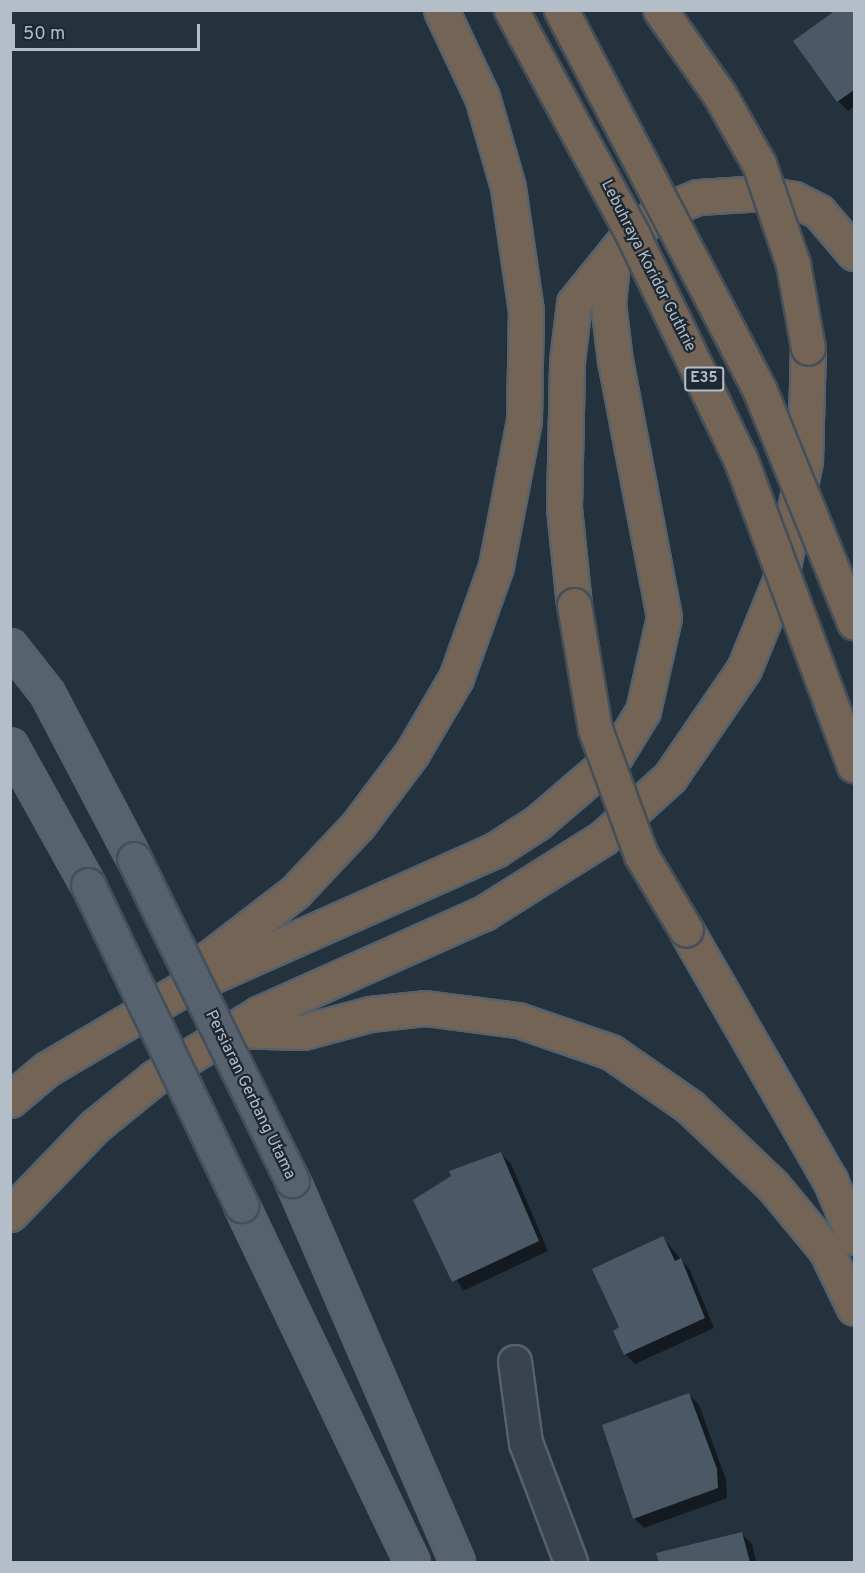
<!DOCTYPE html>
<html>
<head>
<meta charset="utf-8">
<style>
  body { margin:0 }
  #map { position:relative; width:865px; height:1573px; overflow:hidden; background:#24323d; font-family:Overpass,sans-serif }
  div>[style] { position:absolute }
  .shadow>* { inset:0; background:#0007 }
  .building>* { inset:0; background:#4b5966 }
  .roads { filter:drop-shadow(2px 0 #56616b) drop-shadow(-2px 0 #56616b) drop-shadow(0 2px #56616b) drop-shadow(0 -2px #56616b) }
  .minor>* { height:32px; margin:-16px; padding:0 16px; transform-origin:16px; border-radius:16px; background:#38434d }
  .major>* { height:33px; margin:-16.5px; padding:0 16.5px; transform-origin:16.5px; border-radius:16.5px; background:#56626d }
  .highway>* { height:33px; margin:-16.5px; padding:0 16.5px; transform-origin:16.5px; border-radius:16.5px; background:#736456 }
  .bridges { filter:drop-shadow(2px 0 #444f59) drop-shadow(-2px 0 #444f59) drop-shadow(0 2px #444f59) drop-shadow(0 -2px #444f59) }
  .major-bridge>* { height:33px; margin:-16.5px; padding:0 16.5px; transform-origin:16.5px; border-radius:16.5px; background:#56626d }
  .highway-bridge>* { height:33px; margin:-16.5px; padding:0 16.5px; transform-origin:16.5px; border-radius:16.5px; background:#736456 }
  span { translate:-50% -50%; white-space:nowrap; text-align:center; line-height:1.15; -webkit-text-stroke:4.5px #1d2832; paint-order:stroke }
  .shield-label span { padding:2px 4px; background:#1d2832; border:2px solid; border-radius:4px; -webkit-text-stroke-width:0 }
  .shield-label { font-size:15px; color:#b4bec8; font-weight:700 }
  .street-label { font-size:16px; color:#b4bec8 }
  .frame { position:absolute; inset:0; border:12px solid #b4bec8; pointer-events:none }
  .scale { position:absolute; left:12px; top:24px; width:188px; height:27px; box-sizing:border-box; border:3px solid #b4bec8; border-top:0; padding-left:8px; font-size:18px; line-height:21px; white-space:nowrap; color:#b4bec8; -webkit-text-stroke:4px #1d2832; paint-order:stroke }
</style>
</head>
<body>
<div id="map">
  <div class="shadow">
    <i style="clip-path:polygon(838px 10px,854px 10px,854px 106px,848px 111px,838px 101px)"></i>
    <i style="clip-path:polygon(501px 1154px,511px 1164px,548px 1251px,463px 1291px,415px 1201px)"></i>
    <i style="clip-path:polygon(662px 1237px,690px 1270px,714px 1328px,635px 1364px,625px 1354px,621px 1328px)"></i>
    <i style="clip-path:polygon(689px 1395px,699px 1405px,726px 1480px,727px 1498px,644px 1528px,634px 1518px)"></i>
    <i style="clip-path:polygon(742px 1534px,752px 1544px,756px 1562px,660px 1562px,658px 1554px)"></i>
  </div>
  <div class="building">
    <i style="clip-path:polygon(836px 10px,854px 10px,854px 90px,837px 102px,793px 41px)"></i>
    <i style="clip-path:polygon(501px 1152px,539px 1241px,452px 1282px,413px 1200px,451px 1176px,449px 1171px)"></i>
    <i style="clip-path:polygon(663px 1236px,675px 1261px,681px 1258px,705px 1318px,624px 1355px,613px 1331px,619px 1327px,592px 1269px)"></i>
    <i style="clip-path:polygon(689px 1393px,717px 1469px,718px 1488px,633px 1519px,602px 1425px)"></i>
    <i style="clip-path:polygon(742px 1532px,750px 1562px,659px 1562px,656px 1553px)"></i>
  </div>
  <div class="roads">
    <div class="minor">
      <i style="left:515px;top:1362px;width:82px;rotate:82.3deg"></i>
      <i style="left:526px;top:1443px;width:127px;rotate:69.3deg"></i>
    </div>
    <div class="major">
      <i style="left:10px;top:646px;width:60px;rotate:51.8deg"></i>
      <i style="left:47px;top:693px;width:187px;rotate:62.3deg"></i>
      <i style="left:10px;top:745px;width:160px;rotate:60.9deg"></i>
      <i style="left:292px;top:1180px;width:416px;rotate:66.6deg"></i>
      <i style="left:241px;top:1205px;width:396px;rotate:64.4deg"></i>
    </div>
    <div class="highway">
      <i style="left:574px;top:605px;width:98px;rotate:-95.9deg"></i>
      <i style="left:564px;top:508px;width:147px;rotate:-88.8deg"></i>
      <i style="left:567px;top:361px;width:58px;rotate:-83.1deg"></i>
      <i style="left:574px;top:303px;width:81px;rotate:-51deg"></i>
      <i style="left:625px;top:240px;width:43px;rotate:-39.3deg"></i>
      <i style="left:658px;top:213px;width:43px;rotate:-21.8deg"></i>
      <i style="left:698px;top:197px;width:64px;rotate:-3.6deg"></i>
      <i style="left:762px;top:193px;width:33px;rotate:11deg"></i>
      <i style="left:794px;top:199px;width:28px;rotate:27deg"></i>
      <i style="left:819px;top:212px;width:54px;rotate:49.5deg"></i>
      <i style="left:686px;top:930px;width:289px;rotate:60.1deg"></i>
      <i style="left:830px;top:1180px;width:62px;rotate:67.2deg"></i>
      <i style="left:200px;top:965px;width:120px;rotate:-37.5deg"></i>
      <i style="left:295px;top:892px;width:92px;rotate:-46.8deg"></i>
      <i style="left:358px;top:825px;width:90px;rotate:-53.1deg"></i>
      <i style="left:412px;top:753px;width:87px;rotate:-59.6deg"></i>
      <i style="left:456px;top:678px;width:119px;rotate:-70.3deg"></i>
      <i style="left:496px;top:566px;width:148px;rotate:-79.1deg"></i>
      <i style="left:524px;top:421px;width:110px;rotate:-89deg"></i>
      <i style="left:526px;top:311px;width:125px;rotate:-98.3deg"></i>
      <i style="left:508px;top:187px;width:94px;rotate:-106.1deg"></i>
      <i style="left:482px;top:97px;width:96px;rotate:-115.2deg"></i>
      <i style="left:229px;top:1030px;width:74px;rotate:1.5deg"></i>
      <i style="left:303px;top:1032px;width:69px;rotate:-15deg"></i>
      <i style="left:370px;top:1014px;width:55px;rotate:-6.2deg"></i>
      <i style="left:425px;top:1008px;width:94px;rotate:7.4deg"></i>
      <i style="left:518px;top:1020px;width:98px;rotate:19deg"></i>
      <i style="left:611px;top:1052px;width:96px;rotate:34.8deg"></i>
      <i style="left:690px;top:1107px;width:115px;rotate:43.6deg"></i>
      <i style="left:773px;top:1186px;width:83px;rotate:50.4deg"></i>
      <i style="left:826px;top:1250px;width:64px;rotate:64.2deg"></i>
      <i style="left:10px;top:1100px;width:48px;rotate:-40deg"></i>
      <i style="left:47px;top:1069px;width:158px;rotate:-30.5deg"></i>
      <i style="left:183px;top:989px;width:342px;rotate:-24deg"></i>
      <i style="left:495px;top:850px;width:50px;rotate:-32.7deg"></i>
      <i style="left:537px;top:823px;width:104px;rotate:-40.7deg"></i>
      <i style="left:616px;top:755px;width:52px;rotate:-58.5deg"></i>
      <i style="left:643px;top:711px;width:96px;rotate:-77.4deg"></i>
      <i style="left:664px;top:617px;width:261px;rotate:-100.8deg"></i>
      <i style="left:615px;top:361px;width:58px;rotate:-96.9deg"></i>
      <i style="left:608px;top:303px;width:48px;rotate:-84.1deg"></i>
      <i style="left:10px;top:1214px;width:122px;rotate:-46deg"></i>
      <i style="left:95px;top:1126px;width:76px;rotate:-39.1deg"></i>
      <i style="left:154px;top:1078px;width:124px;rotate:-31.5deg"></i>
      <i style="left:260px;top:1013px;width:245px;rotate:-24.1deg"></i>
      <i style="left:484px;top:913px;width:141px;rotate:-32.2deg"></i>
      <i style="left:603px;top:838px;width:91px;rotate:-42.3deg"></i>
      <i style="left:670px;top:777px;width:131px;rotate:-55.6deg"></i>
      <i style="left:744px;top:669px;width:95px;rotate:-67.8deg"></i>
      <i style="left:780px;top:581px;width:123px;rotate:-78.2deg"></i>
      <i style="left:805px;top:461px;width:113px;rotate:-88.5deg"></i>
    </div>
  </div>
  <div class="bridges">
    <div class="major-bridge">
      <i style="left:134px;top:859px;width:358px;rotate:63.8deg"></i>
      <i style="left:88px;top:885px;width:355px;rotate:64.4deg"></i>
    </div>
    <div class="highway-bridge">
      <i style="left:511px;top:10px;width:251px;rotate:61.5deg"></i>
      <i style="left:631px;top:231px;width:252px;rotate:64.4deg"></i>
      <i style="left:740px;top:458px;width:328px;rotate:69.7deg"></i>
      <i style="left:561px;top:10px;width:430px;rotate:62.4deg"></i>
      <i style="left:760px;top:391px;width:250px;rotate:67.9deg"></i>
      <i style="left:660px;top:10px;width:103px;rotate:54.9deg"></i>
      <i style="left:719px;top:94px;width:81px;rotate:60.3deg"></i>
      <i style="left:759px;top:164px;width:106px;rotate:71.2deg"></i>
      <i style="left:793px;top:264px;width:85px;rotate:79.9deg"></i>
      <i style="left:574px;top:605px;width:126px;rotate:80.4deg"></i>
      <i style="left:595px;top:729px;width:134px;rotate:69.9deg"></i>
      <i style="left:641px;top:855px;width:87px;rotate:59deg"></i>
    </div>
  </div>
  <div class="shield-label">
    <span style="left:704px;top:379px">E35</span>
  </div>
  <div class="street-label">
    <span style="left:648px;top:266px;rotate:63deg">Lebuhraya Koridor Guthrie</span>
    <span style="left:250px;top:1095px;rotate:64deg">Persiaran Gerbang Utama</span>
  </div>
  <div class="frame"></div>
  <div class="scale">50 m</div>
</div>
</body>
</html>
